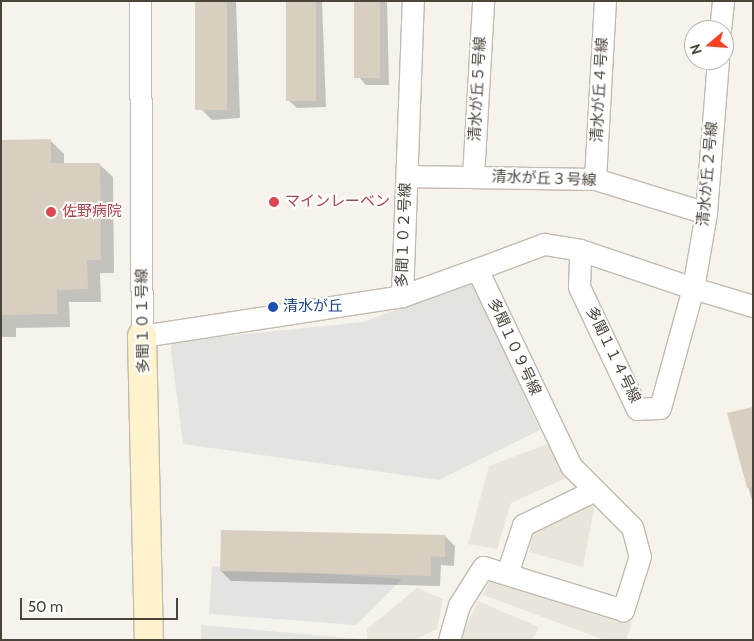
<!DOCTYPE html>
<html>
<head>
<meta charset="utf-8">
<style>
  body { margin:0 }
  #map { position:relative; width:754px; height:641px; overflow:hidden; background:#f6f3ec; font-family:Cabin,"Noto Sans JP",sans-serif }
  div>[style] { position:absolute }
  .residential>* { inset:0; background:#eae5da }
  .parking>* { inset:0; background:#e5e3e0 }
  .shadow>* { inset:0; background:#0003 }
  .building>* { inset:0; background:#d8cfc1; transform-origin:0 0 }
  .roads { filter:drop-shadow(1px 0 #c2bbae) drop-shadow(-1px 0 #c2bbae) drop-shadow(0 1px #c2bbae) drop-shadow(0 -1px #c2bbae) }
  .street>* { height:21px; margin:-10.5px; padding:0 10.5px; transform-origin:10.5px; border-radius:10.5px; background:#fff }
  .secondary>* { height:28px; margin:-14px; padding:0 14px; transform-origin:14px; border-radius:14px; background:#fff3cd }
  .dots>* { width:14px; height:14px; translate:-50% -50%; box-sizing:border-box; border:2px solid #fff; border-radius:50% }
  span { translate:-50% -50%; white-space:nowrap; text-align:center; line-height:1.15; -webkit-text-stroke:4px #fff; paint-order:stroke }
  .street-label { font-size:15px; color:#4b4439 }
  .health-label { font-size:15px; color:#be3a42 }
  .left { translate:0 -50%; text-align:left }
  .transit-label { font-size:15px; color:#164399 }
  .frame { position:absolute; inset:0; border:2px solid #4b4439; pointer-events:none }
  .north { position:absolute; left:684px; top:20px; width:50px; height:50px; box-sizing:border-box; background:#fff; border:1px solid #b7b4b0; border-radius:50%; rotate:252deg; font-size:14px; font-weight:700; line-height:20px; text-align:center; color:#4b4439 }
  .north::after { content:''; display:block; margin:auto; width:18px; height:22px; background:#fc3f1d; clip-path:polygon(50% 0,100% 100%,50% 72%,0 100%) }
  .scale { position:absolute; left:20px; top:598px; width:158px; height:22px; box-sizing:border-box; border:2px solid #4b4439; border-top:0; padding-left:6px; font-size:15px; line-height:18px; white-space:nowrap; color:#4b4439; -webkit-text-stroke:4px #fff; paint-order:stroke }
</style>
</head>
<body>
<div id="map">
  <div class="residential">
    <i style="clip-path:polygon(550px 443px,566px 478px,511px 503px,497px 549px,468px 544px,489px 466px)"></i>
    <i style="clip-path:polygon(595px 503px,583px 567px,529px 552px,533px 533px)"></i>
    <i style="clip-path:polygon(490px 580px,632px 623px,626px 640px,605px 640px,483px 595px)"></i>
    <i style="clip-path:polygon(417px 588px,443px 599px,437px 629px,414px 640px,367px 640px,367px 629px)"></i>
    <i style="clip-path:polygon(478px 601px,539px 627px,532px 640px,460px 640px)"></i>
  </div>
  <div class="parking">
    <i style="clip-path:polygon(473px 282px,540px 430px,439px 480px,183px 444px,170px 342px,363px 322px)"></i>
    <i style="clip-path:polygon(212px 566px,402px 579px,356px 625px,209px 614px)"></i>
    <i style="clip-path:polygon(201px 625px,359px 639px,201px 640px)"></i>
  </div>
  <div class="shadow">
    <i style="clip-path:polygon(196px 1px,236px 1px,240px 118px,212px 120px,202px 110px)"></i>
    <i style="clip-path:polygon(287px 1px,322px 1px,326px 107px,297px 108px,289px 101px)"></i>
    <i style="clip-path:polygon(355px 1px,387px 1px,389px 85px,366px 85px,359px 77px)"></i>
    <i style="clip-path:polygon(50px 140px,64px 154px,64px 164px,99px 164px,113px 177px,114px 273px,100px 273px,101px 302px,69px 302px,70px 327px,16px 328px,16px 337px,1px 337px,1px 141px)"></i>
    <i style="clip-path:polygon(753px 408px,753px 504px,729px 414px)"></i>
    <i style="clip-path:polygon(445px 536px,455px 546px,454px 566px,441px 565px,440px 586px,231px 581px,221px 571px)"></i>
  </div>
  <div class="building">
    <i style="left:195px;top:1px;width:32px;height:109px"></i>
    <i style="left:286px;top:1px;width:30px;height:100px"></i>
    <i style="left:354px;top:1px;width:26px;height:77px"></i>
    <i style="clip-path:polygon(51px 139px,51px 163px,100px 163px,101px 260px,87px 260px,88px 289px,57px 290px,57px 314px,1px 315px,1px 140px)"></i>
    <i style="clip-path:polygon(753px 407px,753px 487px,747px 488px,727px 413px)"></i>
    <i style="clip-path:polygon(221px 530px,445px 535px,445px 557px,431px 556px,431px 576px,220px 571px)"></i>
  </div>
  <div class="roads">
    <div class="street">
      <i style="left:140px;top:1px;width:335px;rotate:89.7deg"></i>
      <i style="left:142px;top:336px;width:263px;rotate:-8.7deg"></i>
      <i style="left:402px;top:296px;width:80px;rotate:-19.8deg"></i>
      <i style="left:477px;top:269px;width:218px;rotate:64.5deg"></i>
      <i style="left:571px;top:466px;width:86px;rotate:45deg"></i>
      <i style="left:632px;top:527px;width:30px;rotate:75deg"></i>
      <i style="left:640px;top:556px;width:57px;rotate:107.5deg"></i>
      <i style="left:623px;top:610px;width:146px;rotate:-162.9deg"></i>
      <i style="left:483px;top:567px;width:45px;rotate:122.3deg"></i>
      <i style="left:459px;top:605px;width:36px;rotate:106deg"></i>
      <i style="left:720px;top:30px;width:29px;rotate:-84deg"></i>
      <i style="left:718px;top:60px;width:153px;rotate:94.5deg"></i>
      <i style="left:706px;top:213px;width:76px;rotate:99.8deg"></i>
      <i style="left:693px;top:288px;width:63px;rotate:16.7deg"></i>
      <i style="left:407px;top:176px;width:188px;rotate:0.9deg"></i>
      <i style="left:595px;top:179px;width:116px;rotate:17deg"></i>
      <i style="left:473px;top:177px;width:176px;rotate:-86.7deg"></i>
      <i style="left:595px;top:179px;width:178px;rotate:-86.8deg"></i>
      <i style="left:477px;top:269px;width:72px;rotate:-20.5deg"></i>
      <i style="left:544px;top:244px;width:36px;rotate:9deg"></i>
      <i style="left:580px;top:250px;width:119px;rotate:18.6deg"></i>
      <i style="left:693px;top:288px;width:124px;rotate:105.4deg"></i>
      <i style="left:660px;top:408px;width:23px;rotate:178deg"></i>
      <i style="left:637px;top:409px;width:135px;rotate:-115.4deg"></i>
      <i style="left:579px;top:287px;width:37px;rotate:-88deg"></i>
      <i style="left:402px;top:296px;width:295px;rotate:-87.9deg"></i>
      <i style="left:507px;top:574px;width:52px;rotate:-71.9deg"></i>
      <i style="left:523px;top:525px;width:80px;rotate:-25.9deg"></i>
    </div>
    <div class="secondary">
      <i style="left:142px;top:336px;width:304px;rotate:88.7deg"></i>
    </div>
  </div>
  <div class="dots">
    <i style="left:274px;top:202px;background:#e0444e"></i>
    <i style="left:51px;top:212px;background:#e0444e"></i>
    <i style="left:273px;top:307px;background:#1a4fb4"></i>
  </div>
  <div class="street-label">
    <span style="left:478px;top:89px;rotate:-87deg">清水が丘５号線</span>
    <span style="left:600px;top:90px;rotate:-87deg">清水が丘４号線</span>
    <span style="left:708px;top:174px;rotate:-85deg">清水が丘２号線</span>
    <span style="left:544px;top:179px;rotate:2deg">清水が丘３号線</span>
    <span style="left:404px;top:235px;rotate:-88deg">多聞１０２号線</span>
    <span style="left:143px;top:321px;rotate:-91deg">多聞１０１号線</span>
    <span style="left:514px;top:347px;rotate:65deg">多聞１０９号線</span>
    <span style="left:613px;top:355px;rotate:64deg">多聞１１４号線</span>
  </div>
  <div class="health-label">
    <span class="left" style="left:285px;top:202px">マインレーベン</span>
    <span class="left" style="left:62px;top:212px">佐野病院</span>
  </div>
  <div class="transit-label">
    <span class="left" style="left:283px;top:307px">清水が丘</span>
  </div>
  <div class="frame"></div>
  <div class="north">N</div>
  <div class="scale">50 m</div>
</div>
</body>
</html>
